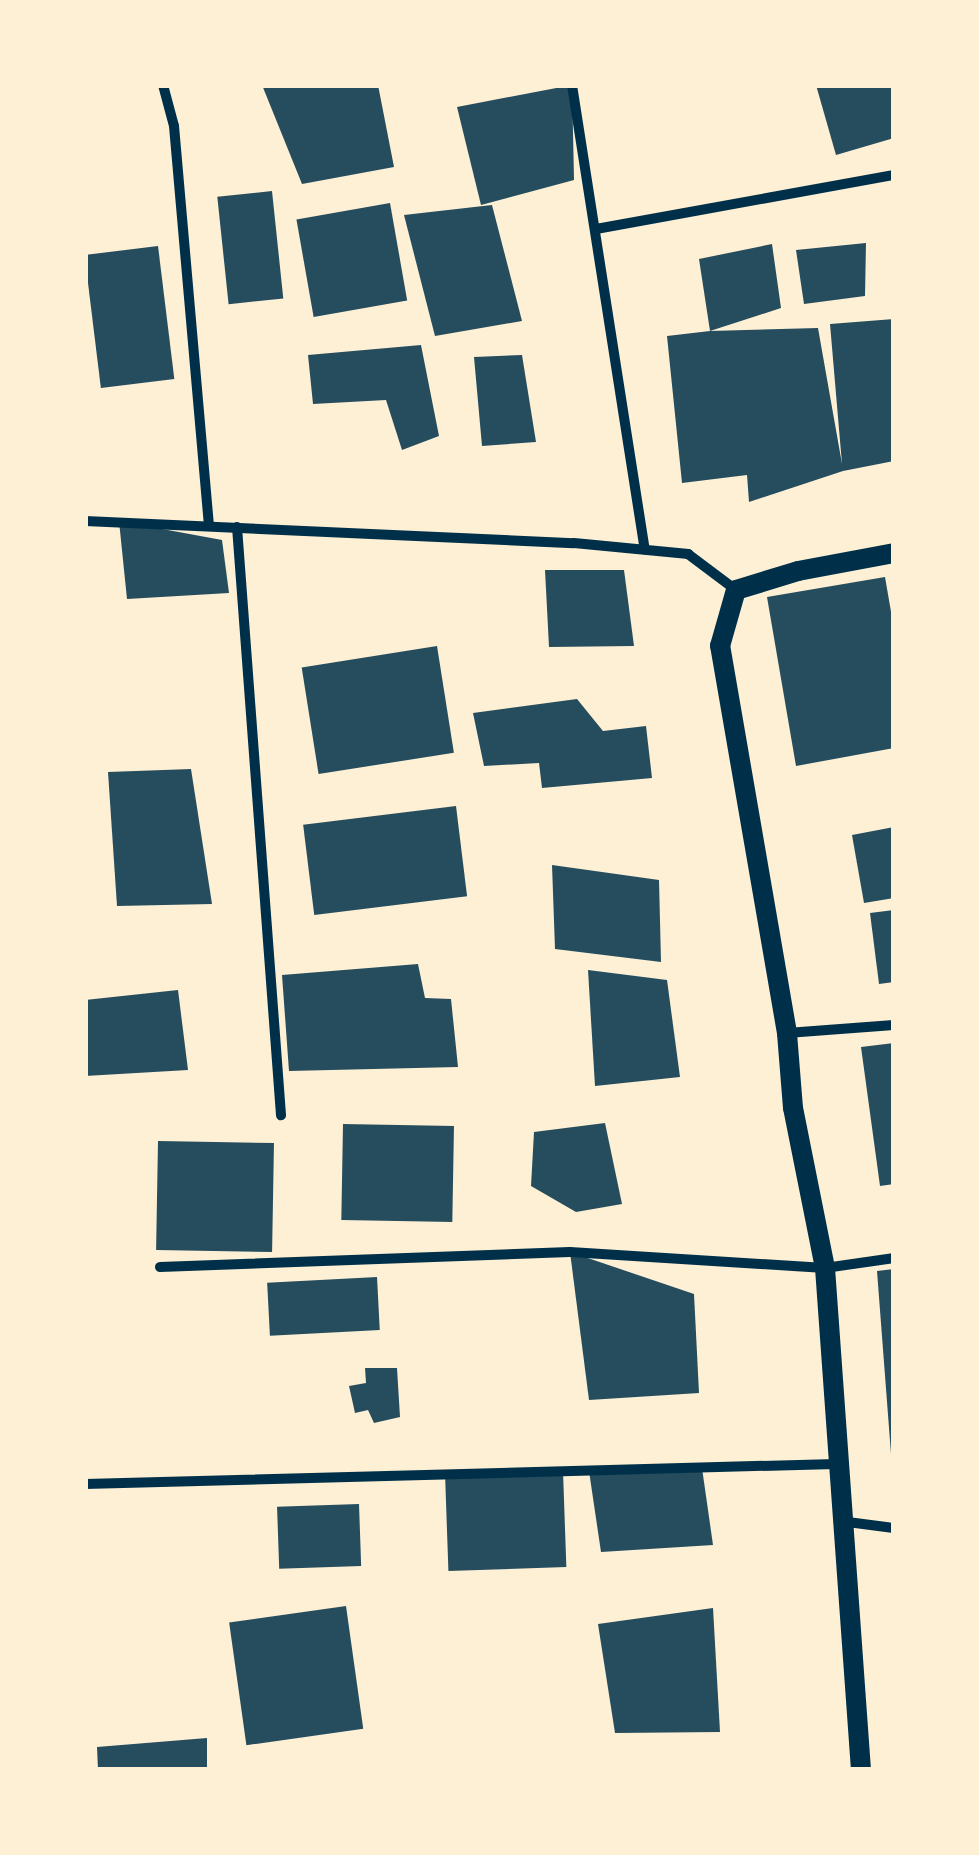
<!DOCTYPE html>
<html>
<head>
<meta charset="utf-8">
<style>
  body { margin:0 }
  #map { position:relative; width:979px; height:1855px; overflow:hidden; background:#fdf0d5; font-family:Quicksand,sans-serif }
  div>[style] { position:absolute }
  .building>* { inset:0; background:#264d5e; transform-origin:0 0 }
  .minor>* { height:10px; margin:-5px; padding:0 5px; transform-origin:5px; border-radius:5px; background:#003049 }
  .secondary>* { height:20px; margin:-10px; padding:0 10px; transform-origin:10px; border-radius:10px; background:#003049 }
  span { translate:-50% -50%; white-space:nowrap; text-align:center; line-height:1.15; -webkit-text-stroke:10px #fdf0d5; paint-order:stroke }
  .frame { position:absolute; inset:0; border:88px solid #fdf0d5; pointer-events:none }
</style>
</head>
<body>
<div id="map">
  <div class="building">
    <i style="clip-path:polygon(262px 85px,378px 85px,394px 167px,302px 184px)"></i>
    <i style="clip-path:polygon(572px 85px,574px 180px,481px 205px,457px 107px)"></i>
    <i style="clip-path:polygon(816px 85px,894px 85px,894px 138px,836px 155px)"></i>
    <i style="left:272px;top:191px;width:108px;height:55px;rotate:84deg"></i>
    <i style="left:390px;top:203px;width:99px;height:95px;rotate:80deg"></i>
    <i style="clip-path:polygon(492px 205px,522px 321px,435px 336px,404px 215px)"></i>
    <i style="clip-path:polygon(866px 243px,865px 296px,804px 304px,796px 250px)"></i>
    <i style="clip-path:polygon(772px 244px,781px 308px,710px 331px,818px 328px,842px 464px,830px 324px,894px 319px,894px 461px,843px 471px,749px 502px,747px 475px,682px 483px,667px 336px,710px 331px,699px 259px)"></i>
    <i style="left:158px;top:246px;width:134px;height:74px;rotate:83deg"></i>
    <i style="clip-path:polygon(421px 345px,439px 436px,402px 450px,386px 400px,313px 404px,308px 355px)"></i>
    <i style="clip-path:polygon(522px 355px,536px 442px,482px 446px,474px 357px)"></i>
    <i style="clip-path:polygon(119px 521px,222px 540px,229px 593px,127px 599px)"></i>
    <i style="clip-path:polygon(545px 570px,624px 570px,634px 646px,549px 647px)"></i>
    <i style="clip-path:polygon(885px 577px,894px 629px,894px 748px,796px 766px,767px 597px)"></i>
    <i style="left:437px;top:646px;width:108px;height:137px;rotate:81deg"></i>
    <i style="clip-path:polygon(577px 699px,603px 731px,646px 726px,652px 778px,542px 788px,539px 763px,484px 766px,473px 713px)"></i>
    <i style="clip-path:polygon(191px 769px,212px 904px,117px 906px,108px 772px)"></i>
    <i style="left:456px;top:806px;width:91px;height:154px;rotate:83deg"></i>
    <i style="clip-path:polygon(894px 827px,894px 898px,864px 903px,852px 835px)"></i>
    <i style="clip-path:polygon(552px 865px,659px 880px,661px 962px,555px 949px)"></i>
    <i style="clip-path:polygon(894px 910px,894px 982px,879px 984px,870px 913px)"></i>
    <i style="clip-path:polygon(418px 964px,425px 998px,451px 999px,458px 1067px,289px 1071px,282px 975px)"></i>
    <i style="clip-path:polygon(588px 970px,667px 980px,680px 1077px,595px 1086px)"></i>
    <i style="clip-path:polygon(178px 990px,188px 1070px,85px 1076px,85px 1000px)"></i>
    <i style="clip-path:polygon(894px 1043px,894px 1184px,880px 1186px,861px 1047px)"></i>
    <i style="clip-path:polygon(605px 1123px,622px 1204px,576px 1212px,531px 1186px,534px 1132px)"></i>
    <i style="left:343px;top:1124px;width:111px;height:96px;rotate:1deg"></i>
    <i style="left:158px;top:1141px;width:116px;height:109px;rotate:1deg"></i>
    <i style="clip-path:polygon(570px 1252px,694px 1294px,699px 1393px,589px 1400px)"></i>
    <i style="clip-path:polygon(894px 1269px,894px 1454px,891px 1454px,877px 1271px)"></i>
    <i style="left:377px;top:1277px;width:53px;height:110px;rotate:87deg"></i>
    <i style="clip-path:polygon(365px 1368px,397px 1368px,400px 1417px,374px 1423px,368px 1410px,355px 1413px,349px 1386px,366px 1383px)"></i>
    <i style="clip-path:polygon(702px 1468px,713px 1545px,601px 1552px,589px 1471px)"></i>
    <i style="left:563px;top:1471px;width:96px;height:118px;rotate:88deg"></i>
    <i style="left:359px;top:1504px;width:62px;height:82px;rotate:88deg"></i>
    <i style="left:346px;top:1606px;width:124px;height:118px;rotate:82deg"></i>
    <i style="clip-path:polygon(713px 1608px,720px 1732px,615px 1733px,598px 1624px)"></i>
    <i style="clip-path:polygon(207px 1738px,207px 1770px,98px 1770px,97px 1747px)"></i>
  </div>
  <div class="minor">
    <i style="left:163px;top:85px;width:42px;rotate:75deg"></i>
    <i style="left:174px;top:126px;width:401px;rotate:85deg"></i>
    <i style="left:572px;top:85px;width:470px;rotate:81.1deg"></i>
    <i style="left:596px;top:229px;width:303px;rotate:-10.3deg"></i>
    <i style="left:85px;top:521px;width:489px;rotate:2.6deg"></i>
    <i style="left:574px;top:543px;width:115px;rotate:5.5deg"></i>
    <i style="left:688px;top:554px;width:60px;rotate:36.9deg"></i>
    <i style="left:237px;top:527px;width:590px;rotate:85.72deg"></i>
    <i style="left:787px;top:1033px;width:107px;rotate:-4.3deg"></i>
    <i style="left:160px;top:1267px;width:410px;rotate:-2.1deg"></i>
    <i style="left:570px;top:1252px;width:256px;rotate:3.6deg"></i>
    <i style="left:825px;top:1268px;width:70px;rotate:-8.2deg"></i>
    <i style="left:85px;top:1484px;width:751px;rotate:-1.53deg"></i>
    <i style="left:840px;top:1521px;width:54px;rotate:7.4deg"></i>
  </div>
  <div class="secondary">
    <i style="left:861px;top:1770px;width:503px;rotate:-94.1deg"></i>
    <i style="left:825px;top:1268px;width:163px;rotate:-101.3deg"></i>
    <i style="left:793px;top:1108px;width:75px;rotate:-94.6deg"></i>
    <i style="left:787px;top:1033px;width:393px;rotate:-99.8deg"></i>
    <i style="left:720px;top:646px;width:58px;rotate:-74.1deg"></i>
    <i style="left:736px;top:590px;width:65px;rotate:-17deg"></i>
    <i style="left:798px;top:571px;width:98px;rotate:-10.6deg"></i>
  </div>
  <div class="frame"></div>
</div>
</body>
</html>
